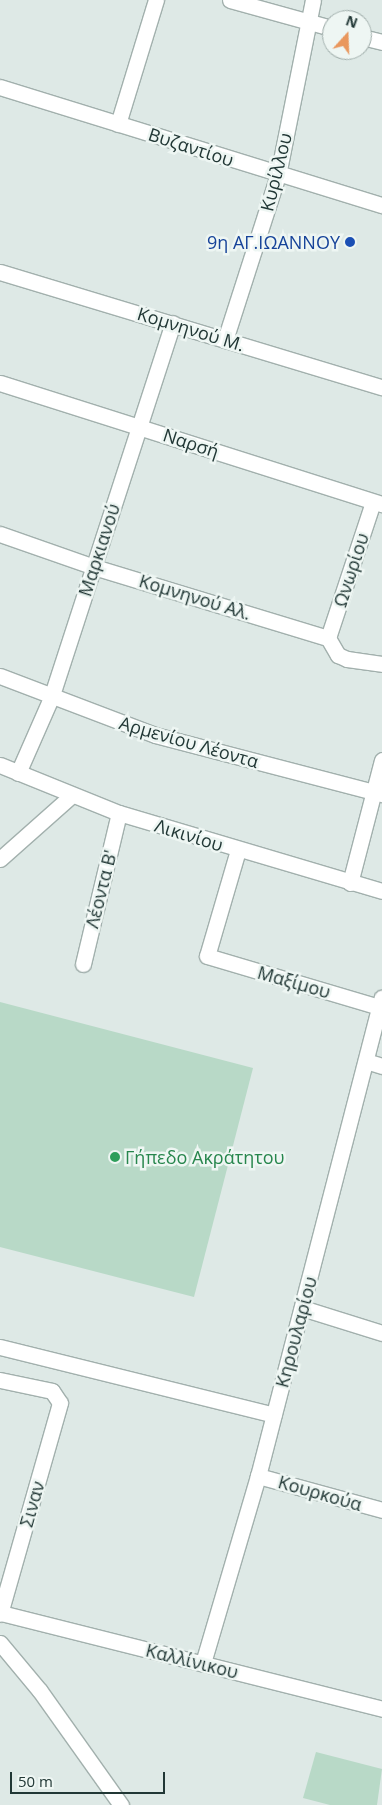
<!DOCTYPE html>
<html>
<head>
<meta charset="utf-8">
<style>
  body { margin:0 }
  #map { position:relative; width:382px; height:1805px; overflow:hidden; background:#dee9e6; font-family:"Open Sans",sans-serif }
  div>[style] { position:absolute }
  .green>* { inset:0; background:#b8d9c7 }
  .roads { filter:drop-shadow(1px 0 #a2b0ad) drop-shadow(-1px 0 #a2b0ad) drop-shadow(0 1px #a2b0ad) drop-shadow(0 -1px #a2b0ad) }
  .minor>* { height:15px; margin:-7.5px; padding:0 7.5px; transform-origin:7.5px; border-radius:7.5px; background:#fff }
  .dots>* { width:14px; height:14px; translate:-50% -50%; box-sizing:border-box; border:2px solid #eef6f3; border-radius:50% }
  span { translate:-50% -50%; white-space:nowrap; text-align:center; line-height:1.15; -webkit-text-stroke:5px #eef6f3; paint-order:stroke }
  .street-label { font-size:18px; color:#213735 }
  .transit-label { font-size:18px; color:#164399 }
  .right { translate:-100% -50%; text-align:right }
  .leisure-label { font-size:18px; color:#27864d }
  .left { translate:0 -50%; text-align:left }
  .north { position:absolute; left:322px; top:10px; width:50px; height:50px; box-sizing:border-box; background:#eef6f3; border:1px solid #9caaa7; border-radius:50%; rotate:20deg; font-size:14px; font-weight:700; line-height:20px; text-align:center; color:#213735 }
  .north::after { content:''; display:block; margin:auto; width:18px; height:22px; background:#e9975d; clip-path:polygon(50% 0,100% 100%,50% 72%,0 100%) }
  .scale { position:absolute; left:10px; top:1772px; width:155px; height:22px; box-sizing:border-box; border:2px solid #213735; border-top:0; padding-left:6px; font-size:15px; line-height:18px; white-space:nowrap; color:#213735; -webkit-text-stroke:4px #eef6f3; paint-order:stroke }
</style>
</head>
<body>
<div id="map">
  <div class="green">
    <i style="clip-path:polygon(0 1002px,253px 1068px,194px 1297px,0 1247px)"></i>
    <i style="clip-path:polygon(316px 1752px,382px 1769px,377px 1805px,330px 1805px,303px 1798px)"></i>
  </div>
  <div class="roads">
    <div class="minor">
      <i style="left:230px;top:0;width:106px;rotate:15.4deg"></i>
      <i style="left:362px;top:37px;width:21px;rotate:14deg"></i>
      <i style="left:0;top:87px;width:400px;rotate:17.2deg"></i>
      <i style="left:118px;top:124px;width:130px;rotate:-73deg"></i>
      <i style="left:0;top:272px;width:399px;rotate:16.8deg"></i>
      <i style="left:225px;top:340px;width:173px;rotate:-72.2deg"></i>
      <i style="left:278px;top:175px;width:178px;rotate:-78.7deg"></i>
      <i style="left:0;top:383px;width:401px;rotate:17.6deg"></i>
      <i style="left:0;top:534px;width:100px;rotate:19.3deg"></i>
      <i style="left:94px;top:567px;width:245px;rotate:16.9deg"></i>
      <i style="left:328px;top:638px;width:20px;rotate:60deg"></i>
      <i style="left:338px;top:655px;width:10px;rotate:24deg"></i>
      <i style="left:347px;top:659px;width:35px;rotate:8deg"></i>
      <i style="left:328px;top:638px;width:143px;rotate:-71.7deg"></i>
      <i style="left:0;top:676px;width:166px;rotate:20.8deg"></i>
      <i style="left:155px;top:735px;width:235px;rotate:14.6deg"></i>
      <i style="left:0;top:765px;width:128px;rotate:22deg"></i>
      <i style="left:119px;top:813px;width:274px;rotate:16.5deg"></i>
      <i style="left:18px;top:773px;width:82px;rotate:-66.3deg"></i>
      <i style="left:51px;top:698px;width:394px;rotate:-72deg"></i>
      <i style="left:238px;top:850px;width:110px;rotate:106.3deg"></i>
      <i style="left:207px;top:956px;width:183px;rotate:16.5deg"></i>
      <i style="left:0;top:859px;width:96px;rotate:-41.6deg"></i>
      <i style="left:350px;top:883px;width:127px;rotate:-75.4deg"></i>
      <i style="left:83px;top:964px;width:155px;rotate:-76.6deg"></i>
      <i style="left:366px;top:1061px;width:17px;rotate:17deg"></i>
      <i style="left:302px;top:1308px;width:84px;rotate:17.4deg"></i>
      <i style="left:0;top:1347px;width:282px;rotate:13.9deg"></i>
      <i style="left:0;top:1380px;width:53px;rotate:11.9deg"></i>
      <i style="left:52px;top:1391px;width:14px;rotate:56deg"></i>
      <i style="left:60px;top:1403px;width:219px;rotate:105.9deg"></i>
      <i style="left:258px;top:1476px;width:129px;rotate:15.3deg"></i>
      <i style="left:1px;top:1613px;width:393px;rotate:14.1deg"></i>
      <i style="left:0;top:1643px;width:62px;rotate:50.2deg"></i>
      <i style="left:40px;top:1691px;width:140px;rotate:54.6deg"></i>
      <i style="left:203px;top:1663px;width:195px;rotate:-73.6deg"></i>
      <i style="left:258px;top:1476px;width:494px;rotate:-75.5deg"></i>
    </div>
  </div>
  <div class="dots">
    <i style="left:350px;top:242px;background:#1a4fb4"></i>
    <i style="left:115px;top:1157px;background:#2e9e5b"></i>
  </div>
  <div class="street-label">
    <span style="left:191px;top:147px;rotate:18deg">Βυζαντίου</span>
    <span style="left:276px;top:172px;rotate:-76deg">Κυρίλλου</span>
    <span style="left:191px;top:329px;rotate:17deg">Κομνηνού Μ.</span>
    <span style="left:191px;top:443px;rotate:18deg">Ναρσή</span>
    <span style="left:99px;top:550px;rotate:-72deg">Μαρκιανού</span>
    <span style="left:351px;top:570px;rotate:-72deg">Ωνωρίου</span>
    <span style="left:195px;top:597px;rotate:17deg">Κομνηνού Αλ.</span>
    <span style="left:189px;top:742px;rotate:16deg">Αρμενίου Λέοντα</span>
    <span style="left:189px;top:835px;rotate:17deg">Λικινίου</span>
    <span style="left:101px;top:889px;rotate:-76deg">Λέοντα Β'</span>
    <span style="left:294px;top:982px;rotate:16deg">Μαξίμου</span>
    <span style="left:296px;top:1332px;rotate:-75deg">Κηρουλαρίου</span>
    <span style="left:320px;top:1493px;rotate:16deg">Κουρκούα</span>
    <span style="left:32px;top:1504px;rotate:-74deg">Σιναν</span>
    <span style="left:192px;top:1661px;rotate:14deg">Καλλίνικου</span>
  </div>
  <div class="transit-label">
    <span class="right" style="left:340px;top:242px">9η ΑΓ.ΙΩΑΝΝΟΥ</span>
  </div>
  <div class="leisure-label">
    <span class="left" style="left:125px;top:1157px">Γήπεδο Ακράτητου</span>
  </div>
  <div class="north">N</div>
  <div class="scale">50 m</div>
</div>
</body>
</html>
